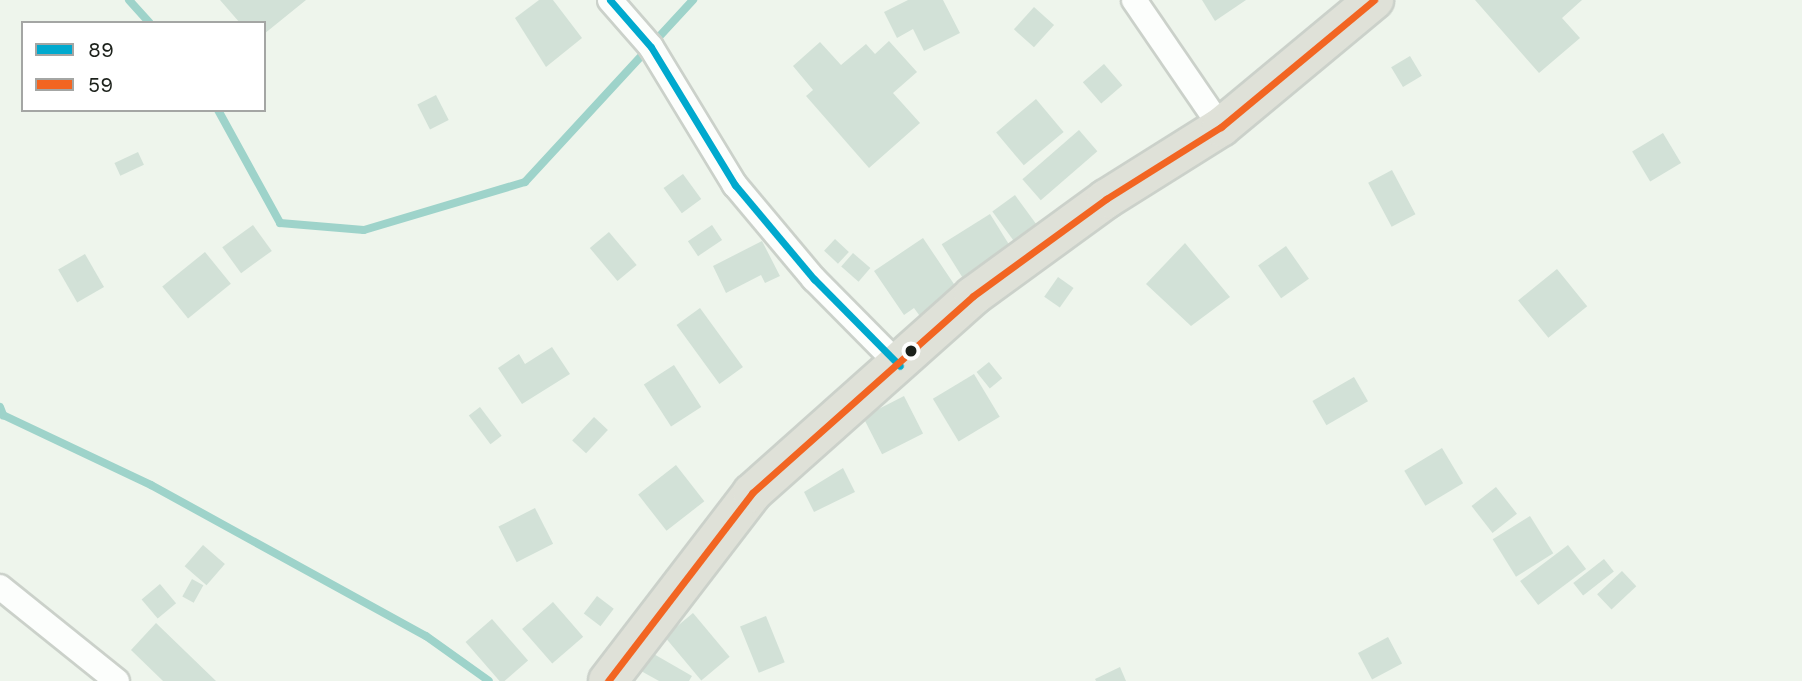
<!DOCTYPE html>
<html>
<head>
<meta charset="utf-8">
<style>
  body { margin:0 }
  #map { position:relative; width:1802px; height:681px; overflow:hidden; background:#eef5ec; font-family:"Work Sans",sans-serif }
  div>[style] { position:absolute }
  .stream>* { height:8px; margin:-4px; padding:0 4px; transform-origin:4px; border-radius:4px; background:#9ed3ca }
  .building>* { inset:0; background:#d2e1d7; transform-origin:0 0 }
  .roads { filter:drop-shadow(2px 0 #cbd1ca) drop-shadow(-2px 0 #cbd1ca) drop-shadow(0 2px #cbd1ca) drop-shadow(0 -2px #cbd1ca) }
  .minor>* { height:24px; margin:-12px; padding:0 12px; transform-origin:12px; border-radius:12px; background:#fcfefc }
  .primary>* { height:38px; margin:-19px; padding:0 19px; transform-origin:19px; border-radius:19px; background:#dfe1d8 }
  .bus-1>* { height:7px; margin:-3.5px; padding:0 3.5px; transform-origin:3.5px; border-radius:3.5px; background:#00a9ce }
  .bus-2>* { height:7px; margin:-3.5px; padding:0 3.5px; transform-origin:3.5px; border-radius:3.5px; background:#f26522 }
  .dots>* { width:19px; height:19px; translate:-50% -50%; box-sizing:border-box; border:4px solid #fff; border-radius:50% }
  span { translate:-50% -50%; white-space:nowrap; text-align:center; line-height:1.15; -webkit-text-stroke:6px #fff; paint-order:stroke }
  .legend { position:absolute; left:21px; top:21px; width:245px; height:91px; box-sizing:border-box; background:#fff; border:2px solid #a4a6a4; margin:0; padding:9px 12px; list-style:none; font-size:21px; color:#1c211b }
  .legend li { display:flex; align-items:center; gap:14px; height:35px }
  .legend b { width:35px; border:2px solid #a4a6a4 }
</style>
</head>
<body>
<div id="map">
  <div class="stream">
    <i style="left:129px;top:0;width:31px;rotate:48deg"></i>
    <i style="left:218px;top:110px;width:129px;rotate:61.2deg"></i>
    <i style="left:280px;top:223px;width:84px;rotate:4.8deg"></i>
    <i style="left:364px;top:230px;width:168px;rotate:-16.6deg"></i>
    <i style="left:525px;top:182px;width:248px;rotate:-47.3deg"></i>
    <i style="left:0;top:407px;width:9px;rotate:69deg"></i>
    <i style="left:3px;top:415px;width:164px;rotate:25.3deg"></i>
    <i style="left:151px;top:485px;width:314px;rotate:28.8deg"></i>
    <i style="left:426px;top:636px;width:77px;rotate:35.5deg"></i>
  </div>
  <div class="building">
    <i style="clip-path:polygon(220px 0,306px 0,264px 34px,264px 23px,240px 23px)"></i>
    <i style="clip-path:polygon(539px 0,553px 0,582px 38px,546px 67px,515px 18px)"></i>
    <i style="clip-path:polygon(908px 0,943px 0,960px 33px,924px 51px,913px 29px,897px 38px,884px 12px)"></i>
    <i style="clip-path:polygon(1202px 0,1246px 0,1215px 21px)"></i>
    <i style="clip-path:polygon(1475px 0,1582px 0,1562px 18px,1580px 38px,1539px 73px)"></i>
    <i style="left:1034px;top:7px;width:27px;height:30px;rotate:42deg"></i>
    <i style="clip-path:polygon(889px 41px,917px 72px,893px 93px,920px 123px,869px 168px,806px 96px,813px 90px,793px 66px,820px 42px,841px 65px,866px 44px,875px 54px)"></i>
    <i style="left:1410px;top:56px;width:23px;height:22px;rotate:59deg"></i>
    <i style="left:1104px;top:64px;width:28px;height:28px;rotate:49deg"></i>
    <i style="left:436px;top:95px;width:28px;height:21px;rotate:63deg"></i>
    <i style="left:1036px;top:99px;width:43px;height:52px;rotate:50deg"></i>
    <i style="left:1079px;top:130px;width:28px;height:75px;rotate:49deg"></i>
    <i style="left:1663px;top:133px;width:35px;height:36px;rotate:59deg"></i>
    <i style="left:138px;top:152px;width:14px;height:26px;rotate:65deg"></i>
    <i style="left:1392px;top:170px;width:50px;height:27px;rotate:62deg"></i>
    <i style="left:683px;top:174px;width:31px;height:24px;rotate:54deg"></i>
    <i style="left:1015px;top:195px;width:36px;height:28px;rotate:54deg"></i>
    <i style="left:990px;top:214px;width:45px;height:57px;rotate:58deg"></i>
    <i style="left:253px;top:225px;width:32px;height:38px;rotate:54deg"></i>
    <i style="left:712px;top:225px;width:18px;height:29px;rotate:56deg"></i>
    <i style="left:609px;top:232px;width:43px;height:25px;rotate:50deg"></i>
    <i style="clip-path:polygon(923px 238px,960px 293px,922px 319px,914px 308px,904px 315px,874px 271px)"></i>
    <i style="left:835px;top:239px;width:19px;height:16px;rotate:43deg"></i>
    <i style="clip-path:polygon(762px 241px,780px 276px,765px 283px,761px 275px,726px 293px,713px 266px)"></i>
    <i style="clip-path:polygon(1185px 243px,1230px 297px,1191px 326px,1146px 284px)"></i>
    <i style="left:1286px;top:246px;width:40px;height:34px;rotate:55deg"></i>
    <i style="left:205px;top:252px;width:41px;height:55px;rotate:51deg"></i>
    <i style="left:853px;top:253px;width:23px;height:18px;rotate:41deg"></i>
    <i style="left:85px;top:254px;width:38px;height:31px;rotate:60deg"></i>
    <i style="left:1557px;top:269px;width:48px;height:50px;rotate:51deg"></i>
    <i style="left:1058px;top:277px;width:19px;height:24px;rotate:35deg"></i>
    <i style="left:700px;top:308px;width:73px;height:29px;rotate:54deg"></i>
    <i style="clip-path:polygon(552px 347px,570px 374px,522px 404px,498px 368px,519px 354px,525px 364px)"></i>
    <i style="left:989px;top:362px;width:21px;height:16px;rotate:51deg"></i>
    <i style="left:674px;top:365px;width:50px;height:36px;rotate:57deg"></i>
    <i style="left:974px;top:374px;width:50px;height:48px;rotate:59deg"></i>
    <i style="left:1354px;top:377px;width:28px;height:48px;rotate:60deg"></i>
    <i style="left:904px;top:396px;width:42px;height:46px;rotate:63deg"></i>
    <i style="left:480px;top:407px;width:36px;height:14px;rotate:53deg"></i>
    <i style="left:594px;top:417px;width:19px;height:32px;rotate:43deg"></i>
    <i style="left:1442px;top:448px;width:41px;height:44px;rotate:59deg"></i>
    <i style="left:676px;top:465px;width:46px;height:48px;rotate:52deg"></i>
    <i style="clip-path:polygon(843px 468px,855px 492px,814px 512px,804px 492px)"></i>
    <i style="left:1496px;top:487px;width:34px;height:31px;rotate:52deg"></i>
    <i style="left:535px;top:508px;width:40px;height:41px;rotate:63deg"></i>
    <i style="left:1530px;top:516px;width:44px;height:44px;rotate:58deg"></i>
    <i style="left:203px;top:545px;width:29px;height:28px;rotate:41deg"></i>
    <i style="left:1568px;top:545px;width:30px;height:60px;rotate:53deg"></i>
    <i style="left:1604px;top:559px;width:16px;height:39px;rotate:52deg"></i>
    <i style="left:1622px;top:571px;width:21px;height:34px;rotate:47deg"></i>
    <i style="left:192px;top:579px;width:13px;height:20px;rotate:29deg"></i>
    <i style="left:160px;top:584px;width:25px;height:24px;rotate:50deg"></i>
    <i style="left:597px;top:596px;width:21px;height:22px;rotate:37deg"></i>
    <i style="left:553px;top:602px;width:46px;height:41px;rotate:49deg"></i>
    <i style="left:693px;top:613px;width:57px;height:37px;rotate:50deg"></i>
    <i style="left:766px;top:616px;width:50px;height:28px;rotate:68deg"></i>
    <i style="left:492px;top:619px;width:55px;height:35px;rotate:49deg"></i>
    <i style="clip-path:polygon(156px 623px,216px 681px,163px 681px,131px 650px)"></i>
    <i style="left:1388px;top:637px;width:30px;height:34px;rotate:62deg"></i>
    <i style="clip-path:polygon(652px 653px,692px 676px,689px 681px,659px 681px,641px 671px)"></i>
    <i style="clip-path:polygon(1120px 667px,1126px 681px,1096px 681px,1095px 679px)"></i>
  </div>
  <div class="roads">
    <div class="minor">
      <i style="left:610px;top:0;width:62px;rotate:48.9deg"></i>
      <i style="left:651px;top:47px;width:162px;rotate:58.7deg"></i>
      <i style="left:735px;top:185px;width:123px;rotate:50deg"></i>
      <i style="left:814px;top:279px;width:122px;rotate:45.3deg"></i>
      <i style="left:1134px;top:0;width:154px;rotate:55.6deg"></i>
      <i style="left:0;top:587px;width:150px;rotate:38.8deg"></i>
    </div>
    <div class="primary">
      <i style="left:608px;top:681px;width:237px;rotate:-52.5deg"></i>
      <i style="left:752px;top:493px;width:296px;rotate:-41.7deg"></i>
      <i style="left:973px;top:296px;width:165px;rotate:-36.1deg"></i>
      <i style="left:1106px;top:199px;width:136px;rotate:-32.1deg"></i>
      <i style="left:1221px;top:127px;width:199px;rotate:-39.7deg"></i>
    </div>
  </div>
  <div class="bus-1">
    <i style="left:610px;top:0;width:62px;rotate:48.9deg"></i>
    <i style="left:651px;top:47px;width:162px;rotate:58.7deg"></i>
    <i style="left:735px;top:185px;width:123px;rotate:50deg"></i>
    <i style="left:814px;top:279px;width:122px;rotate:45.3deg"></i>
  </div>
  <div class="bus-2">
    <i style="left:608px;top:681px;width:237px;rotate:-52.5deg"></i>
    <i style="left:752px;top:493px;width:296px;rotate:-41.7deg"></i>
    <i style="left:973px;top:296px;width:165px;rotate:-36.1deg"></i>
    <i style="left:1106px;top:199px;width:136px;rotate:-32.1deg"></i>
    <i style="left:1221px;top:127px;width:199px;rotate:-39.7deg"></i>
  </div>
  <div class="dots">
    <i style="left:911px;top:351px;background:#1c211b"></i>
  </div>
  <ul class="legend">
  <li><b style="height:9px;background:#00a9ce"></b>89</li>
  <li><b style="height:9px;background:#f26522"></b>59</li>
  </ul>
</div>
</body>
</html>
